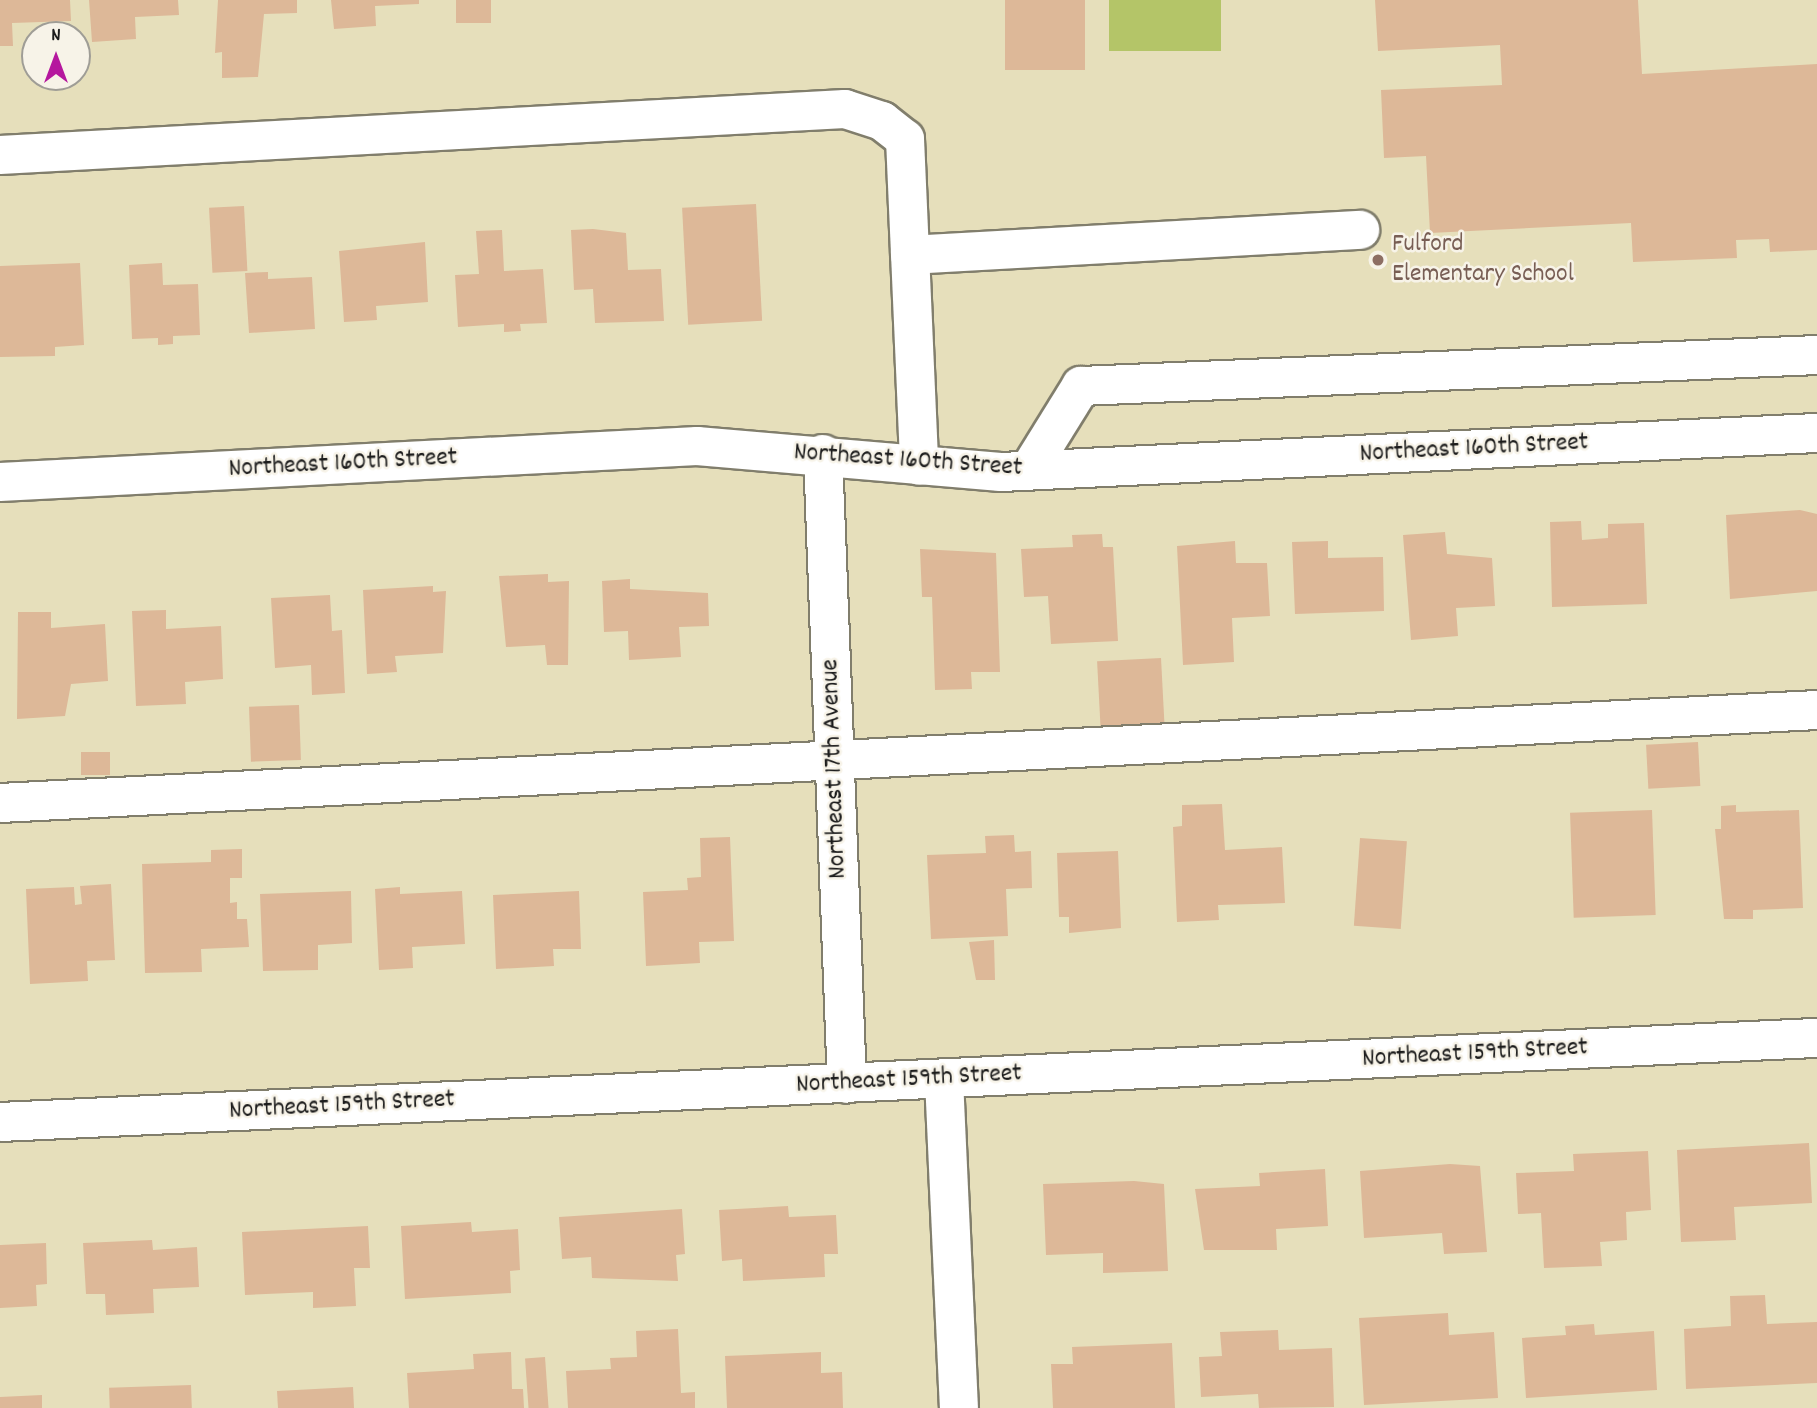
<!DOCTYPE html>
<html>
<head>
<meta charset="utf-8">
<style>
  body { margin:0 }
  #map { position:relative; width:1817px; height:1408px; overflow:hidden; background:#e6dfbb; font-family:Dekko,sans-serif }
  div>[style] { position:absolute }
  .green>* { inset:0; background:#b4c568; transform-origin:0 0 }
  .building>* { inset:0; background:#ddb898; transform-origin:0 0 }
  .roads { filter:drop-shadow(2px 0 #817e6c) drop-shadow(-2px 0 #817e6c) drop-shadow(0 2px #817e6c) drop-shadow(0 -2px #817e6c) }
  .minor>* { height:38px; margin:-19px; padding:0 19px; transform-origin:19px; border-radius:19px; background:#fff }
  .dots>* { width:19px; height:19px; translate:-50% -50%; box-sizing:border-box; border:4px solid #f7f3e8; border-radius:50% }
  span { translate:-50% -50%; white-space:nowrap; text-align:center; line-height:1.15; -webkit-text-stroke:5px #f7f3e8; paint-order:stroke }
  .education-label { font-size:26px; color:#785e54 }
  .left { translate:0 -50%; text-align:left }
  .street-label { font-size:26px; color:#1c1c1c }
  .north { position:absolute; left:21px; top:21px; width:70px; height:70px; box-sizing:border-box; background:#f7f3e8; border:2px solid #9f9d96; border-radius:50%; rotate:0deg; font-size:19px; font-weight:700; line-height:28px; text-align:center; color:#1c1c1c }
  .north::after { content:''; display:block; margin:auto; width:24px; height:32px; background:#b5179e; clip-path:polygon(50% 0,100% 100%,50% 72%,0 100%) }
</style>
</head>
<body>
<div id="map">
  <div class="green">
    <i style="left:1109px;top:0;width:112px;height:51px"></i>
  </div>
  <div class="building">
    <i style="clip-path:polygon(0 0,70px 0,71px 21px,12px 23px,13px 46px,0 46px)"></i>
    <i style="clip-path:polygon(89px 0,178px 0,179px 15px,135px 17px,136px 39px,92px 42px)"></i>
    <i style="clip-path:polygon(218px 0,297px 0,297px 13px,264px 14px,258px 77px,222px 78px,222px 52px,215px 53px)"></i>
    <i style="clip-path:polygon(331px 0,419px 0,419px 4px,375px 6px,376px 26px,334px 29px)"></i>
    <i style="left:456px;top:0;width:35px;height:23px"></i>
    <i style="left:1005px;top:0;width:80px;height:70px"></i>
    <i style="clip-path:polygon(1375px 0,1638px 0,1642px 74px,1817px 64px,1817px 250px,1770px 252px,1769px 239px,1736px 240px,1737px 258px,1633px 262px,1631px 223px,1430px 233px,1426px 156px,1384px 158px,1381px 90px,1502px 85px,1500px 45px,1378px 51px)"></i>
    <i style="left:756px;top:204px;width:117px;height:74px;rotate:87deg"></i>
    <i style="left:244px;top:206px;width:65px;height:35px;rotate:87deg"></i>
    <i style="clip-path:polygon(593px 229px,626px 233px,628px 270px,661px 269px,664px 321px,595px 323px,593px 289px,574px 290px,571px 230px)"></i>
    <i style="clip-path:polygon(502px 230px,504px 271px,543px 269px,547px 323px,520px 324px,521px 331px,504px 332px,504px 324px,458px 327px,455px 275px,479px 274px,476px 231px)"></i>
    <i style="clip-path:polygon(425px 242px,428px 302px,376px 306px,377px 320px,344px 322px,339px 251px)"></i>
    <i style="clip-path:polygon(80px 263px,84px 345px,55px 347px,55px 356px,0 357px,0 266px)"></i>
    <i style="clip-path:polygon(162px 263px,163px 285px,198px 284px,200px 335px,173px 336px,173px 344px,158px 345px,158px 338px,132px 339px,129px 265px)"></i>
    <i style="clip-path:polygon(268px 272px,268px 279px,312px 277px,315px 329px,249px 333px,245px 273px)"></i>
    <i style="clip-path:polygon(1800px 510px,1817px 514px,1817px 591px,1730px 599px,1726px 515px)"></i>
    <i style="clip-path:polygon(1581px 521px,1582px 540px,1608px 538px,1608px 524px,1644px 523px,1647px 604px,1552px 607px,1550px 522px)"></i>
    <i style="clip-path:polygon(1445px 532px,1447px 554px,1492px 558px,1495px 606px,1456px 608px,1458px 636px,1411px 640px,1403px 535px)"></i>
    <i style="clip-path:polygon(1102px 534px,1103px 547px,1113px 547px,1118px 641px,1051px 644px,1048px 596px,1024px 597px,1021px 549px,1073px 547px,1072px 535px)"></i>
    <i style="clip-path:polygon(1235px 541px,1236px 563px,1267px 563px,1270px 616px,1232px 618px,1234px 662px,1183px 665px,1177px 546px)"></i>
    <i style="clip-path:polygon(1328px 541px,1328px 558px,1383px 557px,1384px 611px,1295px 614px,1292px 542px)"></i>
    <i style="clip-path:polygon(920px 549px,996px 553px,1000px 672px,971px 672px,972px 689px,935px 690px,932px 597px,922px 597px)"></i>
    <i style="clip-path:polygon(548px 574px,548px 582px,569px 581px,568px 665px,547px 665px,545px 645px,506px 647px,499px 576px)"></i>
    <i style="clip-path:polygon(630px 579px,630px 589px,708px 593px,709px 626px,679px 627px,681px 657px,629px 660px,628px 631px,604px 632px,602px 581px)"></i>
    <i style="clip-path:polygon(433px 586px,433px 592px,446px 591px,443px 653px,395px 656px,397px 672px,367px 674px,363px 590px)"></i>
    <i style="clip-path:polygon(330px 595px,332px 631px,342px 630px,345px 693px,312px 695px,311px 665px,275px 668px,271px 598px)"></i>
    <i style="clip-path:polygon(166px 610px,166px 629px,221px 626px,223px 679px,185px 682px,186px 704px,136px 706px,132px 611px)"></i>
    <i style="clip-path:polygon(18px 612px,51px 612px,51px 628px,105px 624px,108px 681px,71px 684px,65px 716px,17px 719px)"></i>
    <i style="left:1161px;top:658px;width:66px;height:64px;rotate:87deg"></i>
    <i style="left:299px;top:705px;width:55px;height:50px;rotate:88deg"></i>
    <i style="left:1698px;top:742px;width:44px;height:52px;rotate:87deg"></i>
    <i style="left:81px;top:752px;width:29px;height:23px"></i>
    <i style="clip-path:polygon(1222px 804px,1225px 850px,1282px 847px,1285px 903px,1218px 905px,1219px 920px,1177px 922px,1173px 827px,1182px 826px,1182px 805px)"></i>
    <i style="clip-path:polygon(1736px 805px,1736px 812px,1799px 810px,1803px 908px,1753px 910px,1753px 919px,1724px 919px,1715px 829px,1721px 829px,1721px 806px)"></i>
    <i style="left:1652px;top:810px;width:105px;height:82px;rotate:88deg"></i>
    <i style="clip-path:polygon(1014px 835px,1015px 852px,1031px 851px,1032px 888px,1006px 889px,1008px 936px,931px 939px,927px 855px,986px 853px,985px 836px)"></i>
    <i style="clip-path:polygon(730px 837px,734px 941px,699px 942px,700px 963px,646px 966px,643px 892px,688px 890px,687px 878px,701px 877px,700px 838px)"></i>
    <i style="left:1360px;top:838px;width:47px;height:88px;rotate:4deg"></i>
    <i style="clip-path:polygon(242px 849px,242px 878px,230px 878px,230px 903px,237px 902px,237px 919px,247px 919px,249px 947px,201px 949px,202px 972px,145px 973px,142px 864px,211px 862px,211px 850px)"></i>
    <i style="clip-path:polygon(1118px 851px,1121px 928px,1069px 933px,1069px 917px,1059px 917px,1057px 853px)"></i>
    <i style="clip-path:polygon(111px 884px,115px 960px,87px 961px,88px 981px,30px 984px,26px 889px,74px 887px,75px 905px,82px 904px,80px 886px)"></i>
    <i style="clip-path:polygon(400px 887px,400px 894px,462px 891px,465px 944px,412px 947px,413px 968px,379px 970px,375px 889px)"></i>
    <i style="clip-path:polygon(351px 891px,352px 943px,318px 945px,318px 970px,263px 971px,260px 894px)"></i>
    <i style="clip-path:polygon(579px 891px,581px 949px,553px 949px,554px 966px,496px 969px,493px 895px)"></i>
    <i style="clip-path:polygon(994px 940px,995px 980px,976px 980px,969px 942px)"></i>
    <i style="clip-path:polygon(1809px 1143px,1812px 1203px,1734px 1207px,1736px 1240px,1681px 1242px,1677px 1150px)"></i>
    <i style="clip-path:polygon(1648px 1151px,1651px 1210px,1626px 1212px,1627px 1240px,1600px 1242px,1602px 1266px,1544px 1268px,1541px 1213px,1518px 1214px,1516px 1173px,1574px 1171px,1573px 1154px)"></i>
    <i style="clip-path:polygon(1450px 1164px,1480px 1166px,1487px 1252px,1444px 1254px,1442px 1233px,1364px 1238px,1360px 1171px)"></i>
    <i style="clip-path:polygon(1325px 1169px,1328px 1226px,1276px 1229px,1277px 1250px,1204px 1250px,1195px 1189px,1260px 1186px,1259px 1173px)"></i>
    <i style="clip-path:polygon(1134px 1181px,1164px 1184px,1168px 1271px,1103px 1273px,1103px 1253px,1046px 1255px,1043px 1184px)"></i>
    <i style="clip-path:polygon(788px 1206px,789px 1217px,836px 1215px,838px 1254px,824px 1254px,825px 1277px,743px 1281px,742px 1259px,722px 1261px,719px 1210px)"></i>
    <i style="clip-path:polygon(682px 1209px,685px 1254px,676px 1255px,678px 1281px,592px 1278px,591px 1257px,562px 1259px,559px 1217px)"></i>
    <i style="clip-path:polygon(471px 1222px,472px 1232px,518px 1229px,520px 1270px,510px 1271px,511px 1293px,405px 1299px,401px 1226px)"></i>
    <i style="clip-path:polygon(368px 1226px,370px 1268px,354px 1268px,356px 1306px,313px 1308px,313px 1292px,245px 1295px,242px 1232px)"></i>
    <i style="clip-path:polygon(152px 1240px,153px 1250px,197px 1247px,199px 1287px,153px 1289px,154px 1313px,106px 1315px,105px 1294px,86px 1294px,83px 1243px)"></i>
    <i style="clip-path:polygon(46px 1243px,47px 1284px,36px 1285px,37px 1306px,0 1308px,0 1245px)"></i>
    <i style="clip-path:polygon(1765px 1295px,1767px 1324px,1817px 1322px,1817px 1383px,1686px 1389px,1684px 1329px,1731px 1326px,1730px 1296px)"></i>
    <i style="clip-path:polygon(1448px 1313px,1449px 1335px,1494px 1332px,1498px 1398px,1364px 1405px,1359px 1318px)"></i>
    <i style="clip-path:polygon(1594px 1324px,1595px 1335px,1654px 1331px,1657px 1390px,1526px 1398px,1522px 1338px,1566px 1335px,1565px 1326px)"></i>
    <i style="clip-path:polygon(678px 1329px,681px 1393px,695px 1392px,695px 1408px,568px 1408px,566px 1371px,611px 1369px,610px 1358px,637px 1357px,636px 1331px)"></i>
    <i style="clip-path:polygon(1278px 1330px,1279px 1350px,1332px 1348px,1334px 1407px,1259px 1408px,1258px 1394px,1201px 1397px,1199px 1357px,1222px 1356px,1220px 1332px)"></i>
    <i style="clip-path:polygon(1172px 1343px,1175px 1408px,1053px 1408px,1051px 1364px,1073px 1364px,1072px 1347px)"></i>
    <i style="clip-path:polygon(511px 1352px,512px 1389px,523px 1389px,524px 1408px,409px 1408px,407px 1373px,474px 1369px,473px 1354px)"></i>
    <i style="clip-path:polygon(821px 1352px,821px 1373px,842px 1372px,843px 1408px,727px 1408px,725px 1356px)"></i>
    <i style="left:545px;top:1357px;width:51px;height:20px;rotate:86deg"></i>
    <i style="left:191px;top:1385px;width:23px;height:82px;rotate:88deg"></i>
    <i style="clip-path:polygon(353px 1387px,354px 1408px,278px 1408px,277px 1391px)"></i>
    <i style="clip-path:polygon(42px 1395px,42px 1408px,0 1408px,0 1397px)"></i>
  </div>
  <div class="roads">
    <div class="minor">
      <i style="left:0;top:155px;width:846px;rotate:-3.12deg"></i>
      <i style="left:845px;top:109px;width:39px;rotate:18deg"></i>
      <i style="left:882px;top:121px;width:29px;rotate:38deg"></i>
      <i style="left:905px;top:139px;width:327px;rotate:87.5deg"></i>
      <i style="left:910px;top:255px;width:451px;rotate:-3.2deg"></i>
      <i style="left:823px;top:454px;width:630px;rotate:87.82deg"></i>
      <i style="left:1029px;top:470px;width:99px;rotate:-58.2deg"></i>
      <i style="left:1081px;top:386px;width:737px;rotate:-2.41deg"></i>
      <i style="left:0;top:482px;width:698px;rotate:-2.96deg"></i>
      <i style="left:697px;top:446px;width:305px;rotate:4.9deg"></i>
      <i style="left:1001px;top:472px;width:817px;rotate:-2.74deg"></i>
      <i style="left:0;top:803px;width:1819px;rotate:-2.93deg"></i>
      <i style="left:944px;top:1079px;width:329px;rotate:87.4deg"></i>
      <i style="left:0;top:1122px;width:1819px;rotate:-2.65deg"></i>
    </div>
  </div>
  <div class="dots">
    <i style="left:1378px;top:260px;background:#8d6e63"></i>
  </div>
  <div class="education-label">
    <span class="left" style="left:1392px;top:260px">Fulford<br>Elementary School</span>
  </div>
  <div class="street-label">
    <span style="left:1474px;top:449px;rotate:-3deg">Northeast 160th Street</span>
    <span style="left:908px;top:461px;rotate:4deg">Northeast 160th Street</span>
    <span style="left:343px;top:464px;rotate:-3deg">Northeast 160th Street</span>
    <span style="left:835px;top:769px;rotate:-92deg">Northeast 17th Avenue</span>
    <span style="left:1475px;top:1054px;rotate:-3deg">Northeast 159th Street</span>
    <span style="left:909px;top:1080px;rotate:-3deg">Northeast 159th Street</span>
    <span style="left:342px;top:1106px;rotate:-3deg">Northeast 159th Street</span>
  </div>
  <div class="north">N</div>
</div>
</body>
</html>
